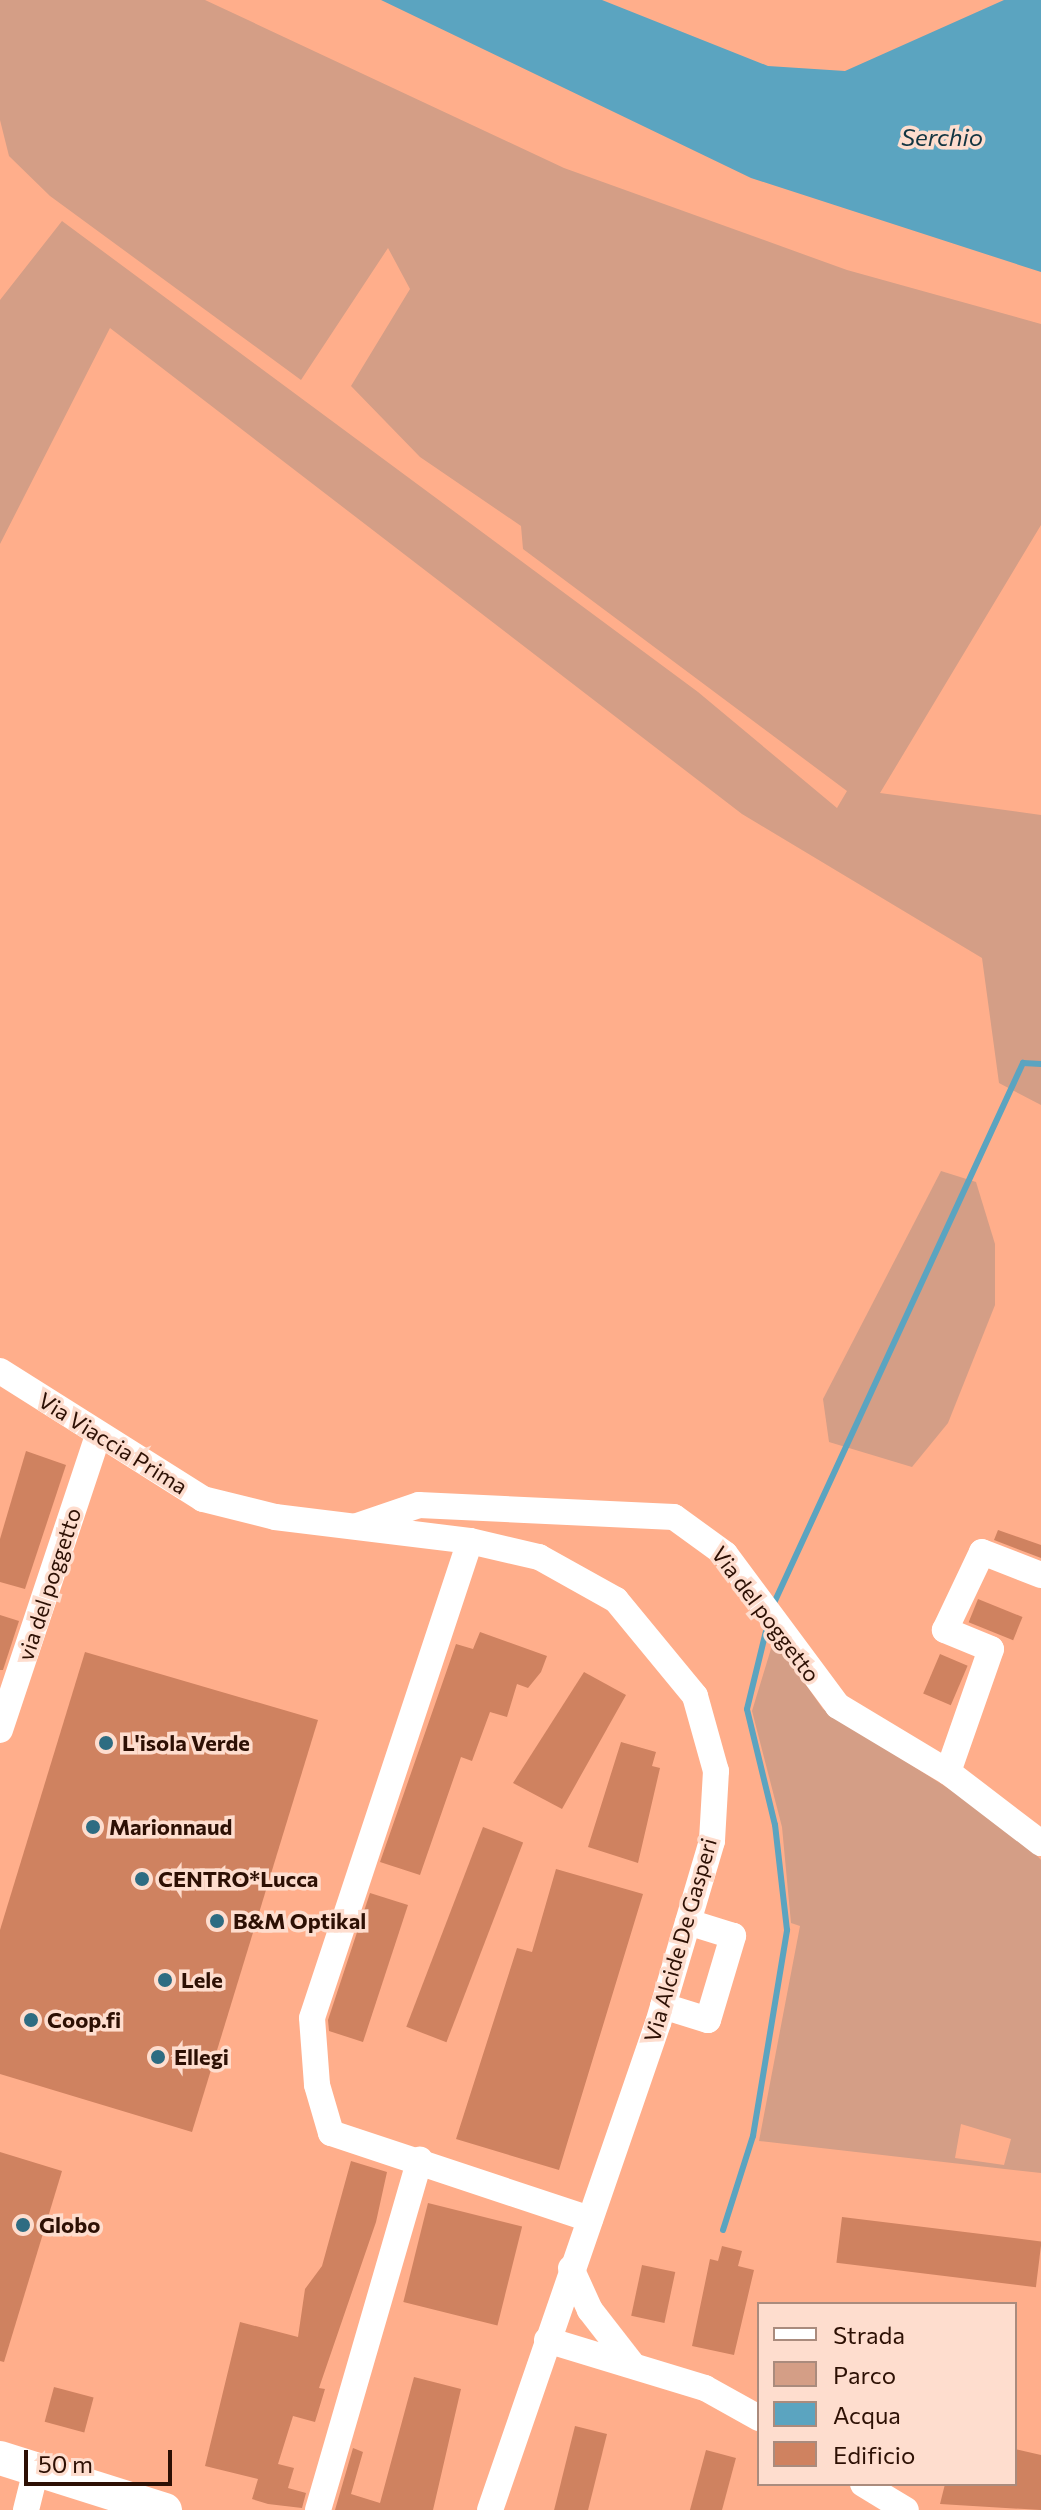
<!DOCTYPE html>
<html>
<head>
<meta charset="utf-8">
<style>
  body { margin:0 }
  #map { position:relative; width:1041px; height:2510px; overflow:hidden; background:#ffae8b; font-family:Commissioner,sans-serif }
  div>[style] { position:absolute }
  .green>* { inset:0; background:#d49e86 }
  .water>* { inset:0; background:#5ba4c0 }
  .stream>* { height:6px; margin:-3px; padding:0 3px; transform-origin:3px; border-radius:3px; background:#5ba4c0 }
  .building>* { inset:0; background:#cf8260; transform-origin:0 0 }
  .minor>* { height:26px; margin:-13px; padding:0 13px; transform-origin:13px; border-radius:13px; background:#fff }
  .major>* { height:34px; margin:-17px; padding:0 17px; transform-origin:17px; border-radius:17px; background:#fff }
  .dots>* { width:22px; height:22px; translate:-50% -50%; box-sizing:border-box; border:4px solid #feddce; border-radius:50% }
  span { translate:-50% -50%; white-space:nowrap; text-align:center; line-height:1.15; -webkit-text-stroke:7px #feddce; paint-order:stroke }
  .street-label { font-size:22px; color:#2d1004 }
  .poi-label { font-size:22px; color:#2d1004; font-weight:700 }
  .left { translate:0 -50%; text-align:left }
  .water-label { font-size:24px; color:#123541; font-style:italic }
  .legend { position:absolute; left:757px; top:2302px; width:260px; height:184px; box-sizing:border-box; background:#feddce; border:2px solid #aa8b7d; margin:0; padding:10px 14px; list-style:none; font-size:24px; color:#2d1004 }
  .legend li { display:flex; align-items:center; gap:16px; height:40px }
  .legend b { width:40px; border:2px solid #aa8b7d }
  .scale { position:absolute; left:24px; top:2450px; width:148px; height:36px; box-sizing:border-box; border:4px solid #2d1004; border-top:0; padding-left:10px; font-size:24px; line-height:28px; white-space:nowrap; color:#2d1004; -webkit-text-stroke:6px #feddce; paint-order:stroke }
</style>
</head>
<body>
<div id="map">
  <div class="green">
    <i style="clip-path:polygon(0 0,205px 0,564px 168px,847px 270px,1041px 324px,1041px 525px,880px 793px,1041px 815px,1041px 1105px,999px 1083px,982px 958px,742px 814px,110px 328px,0 544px,0 300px,62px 221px,698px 692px,837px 808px,847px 791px,523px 549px,521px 526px,420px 457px,351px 386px,410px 289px,388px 248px,301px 380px,50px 196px,9px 156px,0 120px)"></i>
    <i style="clip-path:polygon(941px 1171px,976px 1182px,995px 1244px,995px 1305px,948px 1423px,912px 1467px,829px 1442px,823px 1399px)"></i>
    <i style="clip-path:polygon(evenodd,774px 1639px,823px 1709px,1014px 1830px,1041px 1860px,1041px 2173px,759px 2141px,800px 1926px,791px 1923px,782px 1827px,752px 1711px,774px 1639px,961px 2124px,1011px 2139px,1004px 2165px,955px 2158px,961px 2124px)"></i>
  </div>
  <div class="water">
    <i style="clip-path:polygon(381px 0,602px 0,768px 66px,845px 71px,1004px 0,1041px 0,1041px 272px,751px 178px)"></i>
  </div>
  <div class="stream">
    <i style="left:774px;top:1603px;width:595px;rotate:-65.25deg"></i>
    <i style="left:1023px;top:1063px;width:18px;rotate:3deg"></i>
    <i style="left:723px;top:2230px;width:99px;rotate:-72.3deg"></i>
    <i style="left:753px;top:2136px;width:209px;rotate:-80.6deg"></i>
    <i style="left:787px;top:1930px;width:106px;rotate:-96.5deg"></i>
    <i style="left:775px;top:1825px;width:119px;rotate:-103.6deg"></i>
    <i style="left:747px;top:1709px;width:80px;rotate:-76.3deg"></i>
  </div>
  <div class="building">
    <i style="clip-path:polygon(26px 1451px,66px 1465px,25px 1589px,0 1582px,0 1539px)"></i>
    <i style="clip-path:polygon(998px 1530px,1041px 1545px,1041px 1558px,994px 1540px)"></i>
    <i style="left:978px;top:1599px;width:48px;height:25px;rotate:22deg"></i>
    <i style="clip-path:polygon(0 1615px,19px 1621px,3px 1670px,0 1670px)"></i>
    <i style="clip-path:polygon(480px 1632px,547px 1656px,541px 1672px,528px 1688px,517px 1684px,507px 1717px,490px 1712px,472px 1761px,461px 1757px,420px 1875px,380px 1862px,456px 1644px,473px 1649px)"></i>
    <i style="clip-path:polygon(85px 1652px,318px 1720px,192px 2132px,0 2074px,0 1930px)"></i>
    <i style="left:940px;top:1654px;width:30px;height:43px;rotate:23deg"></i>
    <i style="clip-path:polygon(584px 1672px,626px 1695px,562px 1809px,513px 1783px)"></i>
    <i style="clip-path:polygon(621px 1742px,656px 1752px,652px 1766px,660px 1768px,638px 1863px,588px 1847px)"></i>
    <i style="left:483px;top:1827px;width:43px;height:214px;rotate:21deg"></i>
    <i style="clip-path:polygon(556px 1869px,643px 1894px,559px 2170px,456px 2139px,517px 1948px,532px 1952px)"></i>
    <i style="clip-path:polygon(370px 1893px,408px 1905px,363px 2042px,329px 2031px,328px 2020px)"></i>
    <i style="clip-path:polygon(0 2152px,62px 2171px,4px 2362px,0 2361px)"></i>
    <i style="clip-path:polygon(351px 2161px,387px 2172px,376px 2222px,319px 2388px,325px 2389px,315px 2422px,293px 2416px,278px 2464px,294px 2468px,288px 2488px,306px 2493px,302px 2508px,268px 2504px,252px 2499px,258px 2479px,205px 2466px,240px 2322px,298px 2337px,305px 2289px,322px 2266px)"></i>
    <i style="left:428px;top:2203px;width:97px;height:102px;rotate:14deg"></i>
    <i style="left:842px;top:2217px;width:201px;height:46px;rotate:7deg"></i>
    <i style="clip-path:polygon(722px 2246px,742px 2251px,738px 2266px,754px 2270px,734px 2355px,692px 2346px,710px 2259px,718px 2261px)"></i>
    <i style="left:642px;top:2265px;width:34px;height:52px;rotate:12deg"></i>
    <i style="clip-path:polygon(414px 2377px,461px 2389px,433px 2510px,335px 2510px,353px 2448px,363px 2452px,351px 2494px,380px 2503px)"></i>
    <i style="left:54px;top:2387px;width:41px;height:36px;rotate:15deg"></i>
    <i style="left:575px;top:2426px;width:33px;height:87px;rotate:14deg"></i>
    <i style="clip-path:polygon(1015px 2449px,1041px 2455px,1041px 2510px,940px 2504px,945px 2484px,1015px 2484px)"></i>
    <i style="left:706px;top:2450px;width:31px;height:62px;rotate:15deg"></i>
  </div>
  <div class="minor">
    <i style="left:0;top:1371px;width:240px;rotate:32.2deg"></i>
    <i style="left:203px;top:1499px;width:74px;rotate:14deg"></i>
    <i style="left:275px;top:1517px;width:196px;rotate:7deg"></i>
    <i style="left:470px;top:1541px;width:71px;rotate:13.1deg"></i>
    <i style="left:539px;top:1557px;width:88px;rotate:29.2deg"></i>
    <i style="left:616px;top:1600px;width:124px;rotate:50.5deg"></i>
    <i style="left:695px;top:1696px;width:78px;rotate:74.4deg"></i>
    <i style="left:716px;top:1771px;width:70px;rotate:93.3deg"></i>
    <i style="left:712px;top:1841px;width:190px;rotate:106.5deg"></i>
    <i style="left:658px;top:2023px;width:515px;rotate:109.03deg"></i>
    <i style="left:357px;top:1526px;width:65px;rotate:-18.7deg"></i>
    <i style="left:419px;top:1505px;width:255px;rotate:2.7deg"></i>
    <i style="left:674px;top:1517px;width:63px;rotate:36deg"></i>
    <i style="left:725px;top:1554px;width:189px;rotate:53.4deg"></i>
    <i style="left:838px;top:1706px;width:128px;rotate:31deg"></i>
    <i style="left:948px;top:1772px;width:117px;rotate:37.4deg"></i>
    <i style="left:470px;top:1541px;width:502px;rotate:108.33deg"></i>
    <i style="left:312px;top:2018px;width:67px;rotate:85.7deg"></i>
    <i style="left:317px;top:2085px;width:50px;rotate:73.7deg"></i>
    <i style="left:331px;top:2133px;width:273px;rotate:18.4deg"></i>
    <i style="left:0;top:1730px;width:308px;rotate:-71.6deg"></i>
    <i style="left:948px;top:1772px;width:130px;rotate:-70.7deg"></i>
    <i style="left:991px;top:1649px;width:50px;rotate:-157.6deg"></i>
    <i style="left:945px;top:1630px;width:86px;rotate:-64.6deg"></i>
    <i style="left:982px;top:1552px;width:63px;rotate:21.3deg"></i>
    <i style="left:663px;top:2006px;width:47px;rotate:17.3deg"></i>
    <i style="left:708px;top:2020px;width:88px;rotate:-73.4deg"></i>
    <i style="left:733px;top:1936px;width:47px;rotate:-162.7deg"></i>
    <i style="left:571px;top:2268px;width:46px;rotate:65.7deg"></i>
    <i style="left:590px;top:2310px;width:68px;rotate:52.1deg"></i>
    <i style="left:547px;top:2340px;width:165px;rotate:16.9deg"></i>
    <i style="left:705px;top:2388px;width:62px;rotate:29.1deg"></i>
    <i style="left:863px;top:2484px;width:50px;rotate:31.2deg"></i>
    <i style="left:26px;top:2510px;width:41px;rotate:-76deg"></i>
    <i style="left:318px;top:2510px;width:365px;rotate:-73.8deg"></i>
  </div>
  <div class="major">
    <i style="left:0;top:2458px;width:173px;rotate:17.5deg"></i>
  </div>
  <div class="dots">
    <i style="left:106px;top:1743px;background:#2e6c82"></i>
    <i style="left:93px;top:1827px;background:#2e6c82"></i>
    <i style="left:142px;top:1879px;background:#2e6c82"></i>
    <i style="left:217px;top:1921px;background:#2e6c82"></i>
    <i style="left:165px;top:1980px;background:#2e6c82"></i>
    <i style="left:31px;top:2020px;background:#2e6c82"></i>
    <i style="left:158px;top:2057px;background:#2e6c82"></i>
    <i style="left:23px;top:2225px;background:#2e6c82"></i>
  </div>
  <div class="street-label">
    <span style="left:113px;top:1443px;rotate:32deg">Via Viaccia Prima</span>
    <span style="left:49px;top:1584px;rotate:-72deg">via del poggetto</span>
    <span style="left:766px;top:1614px;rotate:53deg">Via del poggetto</span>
    <span style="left:680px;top:1940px;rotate:-74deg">Via Alcide De Gasperi</span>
  </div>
  <div class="poi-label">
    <span class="left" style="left:122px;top:1743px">L'isola Verde</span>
    <span class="left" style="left:109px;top:1827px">Marionnaud</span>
    <span class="left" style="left:158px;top:1879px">CENTRO*Lucca</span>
    <span class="left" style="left:233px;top:1921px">B&amp;M Optikal</span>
    <span class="left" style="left:181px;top:1980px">Lele</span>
    <span class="left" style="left:47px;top:2020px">Coop.fi</span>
    <span class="left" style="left:174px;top:2057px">Ellegi</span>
    <span class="left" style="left:39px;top:2225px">Globo</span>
  </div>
  <div class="water-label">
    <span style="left:942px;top:137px">Serchio</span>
  </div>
  <ul class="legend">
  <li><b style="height:10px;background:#fff"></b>Strada</li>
  <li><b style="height:22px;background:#d49e86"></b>Parco</li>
  <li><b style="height:22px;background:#5ba4c0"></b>Acqua</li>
  <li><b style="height:22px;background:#cf8260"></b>Edificio</li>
  </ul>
  <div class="scale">50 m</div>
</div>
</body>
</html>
